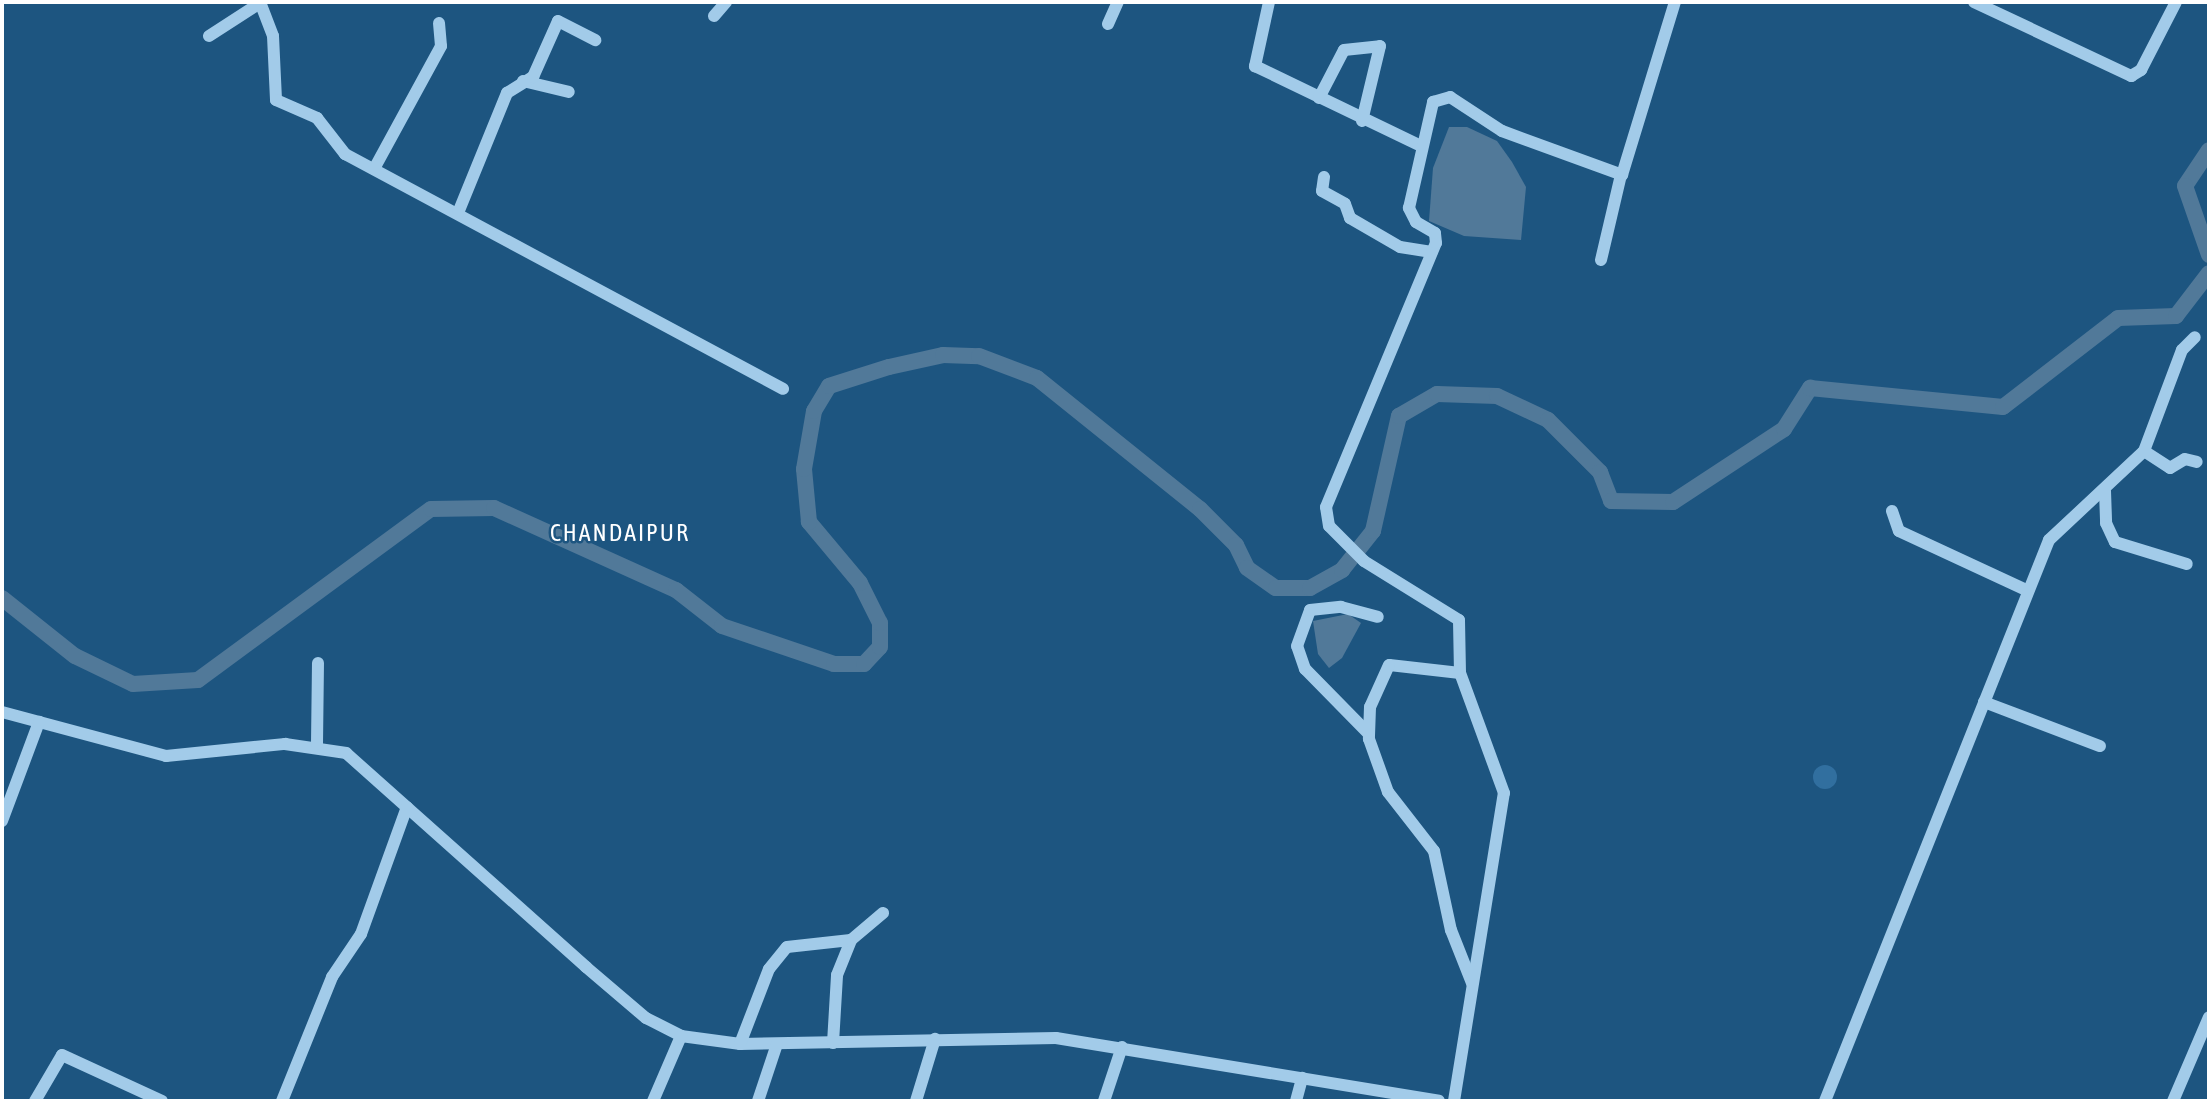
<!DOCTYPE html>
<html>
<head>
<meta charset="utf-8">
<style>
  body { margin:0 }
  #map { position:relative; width:2211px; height:1103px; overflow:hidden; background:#1d5580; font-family:"Asap Condensed",sans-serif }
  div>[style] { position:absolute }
  .green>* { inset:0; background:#316f9f }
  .round { border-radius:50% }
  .water>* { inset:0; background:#517999 }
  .river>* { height:16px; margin:-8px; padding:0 8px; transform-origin:8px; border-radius:8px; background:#517999 }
  .minor>* { height:12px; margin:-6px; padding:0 6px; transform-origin:6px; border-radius:6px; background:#a2cbe9 }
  span { translate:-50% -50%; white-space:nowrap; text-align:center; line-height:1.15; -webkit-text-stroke:5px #1d5580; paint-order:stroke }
  .quarter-label { font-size:24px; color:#fff; letter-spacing:2px }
  .frame { position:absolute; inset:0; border:4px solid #fff; pointer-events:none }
</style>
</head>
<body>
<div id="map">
  <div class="green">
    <i class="round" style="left:1813px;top:765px;width:24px;height:24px"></i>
  </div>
  <div class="water">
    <i style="clip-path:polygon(1449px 127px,1467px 127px,1497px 141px,1512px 162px,1526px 187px,1521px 240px,1464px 236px,1429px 221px,1433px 168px)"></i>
    <i style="clip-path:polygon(1348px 614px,1361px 623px,1342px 658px,1329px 668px,1318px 654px,1313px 621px)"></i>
  </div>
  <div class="river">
    <i style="left:2209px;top:150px;width:43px;rotate:123.7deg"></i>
    <i style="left:2185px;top:186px;width:73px;rotate:70.8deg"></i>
    <i style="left:2px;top:598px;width:93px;rotate:38.5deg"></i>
    <i style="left:75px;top:656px;width:64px;rotate:25.8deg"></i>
    <i style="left:133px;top:684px;width:65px;rotate:-3.5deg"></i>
    <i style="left:198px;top:680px;width:289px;rotate:-36.3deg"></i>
    <i style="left:431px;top:509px;width:63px;rotate:-0.9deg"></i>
    <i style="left:494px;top:508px;width:200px;rotate:24.3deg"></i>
    <i style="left:676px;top:590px;width:58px;rotate:38deg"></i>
    <i style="left:722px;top:626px;width:118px;rotate:18.7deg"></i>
    <i style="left:834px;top:664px;width:30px"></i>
    <i style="left:864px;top:664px;width:23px;rotate:-47deg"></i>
    <i style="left:880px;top:647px;width:24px;rotate:-90deg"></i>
    <i style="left:880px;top:623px;width:45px;rotate:-116.6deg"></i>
    <i style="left:860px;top:583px;width:80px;rotate:-129.9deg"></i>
    <i style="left:809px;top:522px;width:53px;rotate:-95.4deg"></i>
    <i style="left:804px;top:469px;width:59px;rotate:-80.2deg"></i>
    <i style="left:814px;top:411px;width:29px;rotate:-59deg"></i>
    <i style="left:829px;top:386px;width:63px;rotate:-17.6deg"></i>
    <i style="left:889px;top:367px;width:55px;rotate:-12.5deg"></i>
    <i style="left:943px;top:355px;width:36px;rotate:2deg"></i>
    <i style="left:979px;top:356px;width:62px;rotate:20.8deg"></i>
    <i style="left:1037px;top:378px;width:209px;rotate:38.8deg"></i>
    <i style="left:1200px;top:509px;width:51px;rotate:45deg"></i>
    <i style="left:1236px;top:545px;width:25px;rotate:64deg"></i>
    <i style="left:1247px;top:568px;width:35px;rotate:35deg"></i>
    <i style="left:1276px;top:588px;width:34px"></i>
    <i style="left:1310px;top:588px;width:37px;rotate:-29deg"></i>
    <i style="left:1342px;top:570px;width:50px;rotate:-51.5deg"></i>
    <i style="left:1373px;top:531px;width:118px;rotate:-77.3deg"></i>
    <i style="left:1399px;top:416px;width:44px;rotate:-30.1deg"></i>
    <i style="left:1437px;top:394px;width:60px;rotate:1.9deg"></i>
    <i style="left:1497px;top:396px;width:56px;rotate:25.2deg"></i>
    <i style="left:1548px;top:420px;width:74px;rotate:45deg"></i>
    <i style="left:1600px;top:472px;width:31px;rotate:69deg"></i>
    <i style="left:1611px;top:501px;width:62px;rotate:0.9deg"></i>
    <i style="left:1673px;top:502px;width:133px;rotate:-33.3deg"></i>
    <i style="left:1784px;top:429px;width:49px;rotate:-57.6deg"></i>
    <i style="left:1810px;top:388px;width:194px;rotate:5.6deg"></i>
    <i style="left:2003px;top:407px;width:145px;rotate:-37.7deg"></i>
    <i style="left:2118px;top:318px;width:58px;rotate:-2deg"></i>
    <i style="left:2176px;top:316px;width:54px;rotate:-52.5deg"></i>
  </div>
  <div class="minor">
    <i style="left:260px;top:2px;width:36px;rotate:69deg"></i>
    <i style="left:273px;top:36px;width:64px;rotate:87.3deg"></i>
    <i style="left:276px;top:100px;width:45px;rotate:23.7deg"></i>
    <i style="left:317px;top:118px;width:46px;rotate:52.1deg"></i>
    <i style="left:345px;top:154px;width:497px;rotate:28.2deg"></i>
    <i style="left:1269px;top:2px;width:66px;rotate:102.3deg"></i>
    <i style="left:1255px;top:66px;width:184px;rotate:25.7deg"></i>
    <i style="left:1974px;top:2px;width:174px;rotate:25.2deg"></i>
    <i style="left:2131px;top:76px;width:12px;rotate:-31deg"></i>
    <i style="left:2141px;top:70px;width:76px;rotate:-62.8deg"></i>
    <i style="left:714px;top:16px;width:18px;rotate:-49deg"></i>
    <i style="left:1108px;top:24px;width:24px;rotate:-66deg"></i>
    <i style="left:209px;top:36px;width:61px;rotate:-32.9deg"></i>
    <i style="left:523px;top:81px;width:47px;rotate:13.4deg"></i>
    <i style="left:1319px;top:98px;width:54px;rotate:-62.5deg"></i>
    <i style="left:1344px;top:50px;width:36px;rotate:-6deg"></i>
    <i style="left:1380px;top:46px;width:77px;rotate:103.5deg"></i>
    <i style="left:374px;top:169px;width:140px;rotate:-61.4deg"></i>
    <i style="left:441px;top:46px;width:23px;rotate:-95deg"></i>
    <i style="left:1324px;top:177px;width:14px;rotate:98deg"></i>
    <i style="left:1322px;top:191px;width:26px;rotate:29deg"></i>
    <i style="left:1345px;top:204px;width:15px;rotate:70deg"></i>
    <i style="left:1350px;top:218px;width:58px;rotate:30.1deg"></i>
    <i style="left:1400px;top:247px;width:32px;rotate:9deg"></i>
    <i style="left:458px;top:213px;width:130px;rotate:-67.8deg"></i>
    <i style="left:507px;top:93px;width:31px;rotate:-32deg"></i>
    <i style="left:533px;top:77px;width:61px;rotate:-65.9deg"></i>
    <i style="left:558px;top:21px;width:42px;rotate:27.2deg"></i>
    <i style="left:1601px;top:260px;width:87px;rotate:-76.8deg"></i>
    <i style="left:2144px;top:451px;width:31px;rotate:33deg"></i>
    <i style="left:2170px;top:468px;width:17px;rotate:-31deg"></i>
    <i style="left:2185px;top:459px;width:12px;rotate:14deg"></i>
    <i style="left:2105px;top:491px;width:32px;rotate:88deg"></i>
    <i style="left:2106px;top:523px;width:21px;rotate:65deg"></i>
    <i style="left:2115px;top:542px;width:75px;rotate:17deg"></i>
    <i style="left:1892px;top:511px;width:21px;rotate:71deg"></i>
    <i style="left:1899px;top:531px;width:142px;rotate:24.9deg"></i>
    <i style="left:1460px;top:673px;width:71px;rotate:-173.6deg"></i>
    <i style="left:1389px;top:665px;width:46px;rotate:114.3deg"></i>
    <i style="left:1370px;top:707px;width:32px;rotate:92deg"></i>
    <i style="left:1369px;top:739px;width:56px;rotate:70.3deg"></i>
    <i style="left:1388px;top:792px;width:75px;rotate:52.1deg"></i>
    <i style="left:1434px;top:851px;width:81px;rotate:77.9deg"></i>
    <i style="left:1451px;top:930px;width:57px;rotate:68.4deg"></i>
    <i style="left:1984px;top:702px;width:124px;rotate:20.8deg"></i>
    <i style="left:2px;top:712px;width:170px;rotate:15deg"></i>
    <i style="left:166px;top:756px;width:120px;rotate:-5.8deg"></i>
    <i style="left:285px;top:744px;width:62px;rotate:8.4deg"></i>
    <i style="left:346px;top:753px;width:322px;rotate:41.7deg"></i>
    <i style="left:586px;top:967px;width:79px;rotate:40.4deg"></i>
    <i style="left:646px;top:1018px;width:39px;rotate:27deg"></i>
    <i style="left:681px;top:1036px;width:60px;rotate:7.7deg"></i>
    <i style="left:740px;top:1044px;width:316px;rotate:-1.1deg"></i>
    <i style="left:1056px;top:1038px;width:388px;rotate:9.3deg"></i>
    <i style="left:1368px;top:733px;width:90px;rotate:-134.5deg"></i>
    <i style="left:1305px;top:669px;width:24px;rotate:-109deg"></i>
    <i style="left:1297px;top:646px;width:38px;rotate:-70deg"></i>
    <i style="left:1310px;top:610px;width:31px;rotate:-6deg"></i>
    <i style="left:1341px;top:607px;width:38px;rotate:15deg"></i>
    <i style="left:317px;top:744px;width:81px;rotate:-89.3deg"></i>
    <i style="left:2px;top:821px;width:106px;rotate:-69.5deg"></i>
    <i style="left:833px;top:1043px;width:68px;rotate:-86.6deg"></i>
    <i style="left:837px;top:975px;width:38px;rotate:-68deg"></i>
    <i style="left:740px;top:1044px;width:80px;rotate:-68.9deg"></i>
    <i style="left:769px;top:969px;width:28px;rotate:-51deg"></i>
    <i style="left:787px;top:947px;width:64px;rotate:-6.2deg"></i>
    <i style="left:851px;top:940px;width:42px;rotate:-40.2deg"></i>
    <i style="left:35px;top:1101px;width:53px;rotate:-59.6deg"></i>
    <i style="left:62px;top:1055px;width:110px;rotate:24.7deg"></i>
    <i style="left:282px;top:1101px;width:134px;rotate:-68deg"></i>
    <i style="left:332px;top:977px;width:52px;rotate:-56deg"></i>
    <i style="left:361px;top:934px;width:135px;rotate:-70.1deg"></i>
    <i style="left:653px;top:1101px;width:71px;rotate:-66.7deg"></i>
    <i style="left:758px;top:1101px;width:60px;rotate:-71.6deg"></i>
    <i style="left:916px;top:1101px;width:65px;rotate:-73deg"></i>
    <i style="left:1104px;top:1101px;width:57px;rotate:-71.6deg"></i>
    <i style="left:1296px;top:1101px;width:24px;rotate:-75deg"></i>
    <i style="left:1454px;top:1101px;width:312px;rotate:-80.8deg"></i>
    <i style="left:1504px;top:793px;width:128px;rotate:-110.1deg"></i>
    <i style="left:1460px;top:673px;width:53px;rotate:-91.1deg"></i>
    <i style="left:1459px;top:620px;width:112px;rotate:-148.2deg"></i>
    <i style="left:1364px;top:561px;width:49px;rotate:-135deg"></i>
    <i style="left:1329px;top:526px;width:19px;rotate:-99deg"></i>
    <i style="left:1326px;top:507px;width:286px;rotate:-67.4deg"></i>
    <i style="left:1436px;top:243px;width:10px;rotate:-96deg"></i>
    <i style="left:1435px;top:233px;width:22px;rotate:-150deg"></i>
    <i style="left:1416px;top:222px;width:16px;rotate:-117deg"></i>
    <i style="left:1409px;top:208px;width:109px;rotate:-77.2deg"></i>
    <i style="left:1433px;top:102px;width:18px;rotate:-16deg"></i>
    <i style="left:1450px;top:97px;width:62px;rotate:33.2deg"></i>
    <i style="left:1502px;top:131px;width:128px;rotate:20.1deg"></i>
    <i style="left:1622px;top:175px;width:181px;rotate:-73deg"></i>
    <i style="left:1825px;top:1101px;width:604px;rotate:-68.23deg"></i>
    <i style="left:2049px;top:540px;width:130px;rotate:-43.1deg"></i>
    <i style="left:2144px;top:451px;width:108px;rotate:-69.4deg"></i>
    <i style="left:2182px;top:350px;width:18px;rotate:-45deg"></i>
    <i style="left:2173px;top:1101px;width:91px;rotate:-66.8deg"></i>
  </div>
  <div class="quarter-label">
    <span style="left:620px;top:533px">CHANDAIPUR</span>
  </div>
  <div class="frame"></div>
</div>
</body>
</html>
